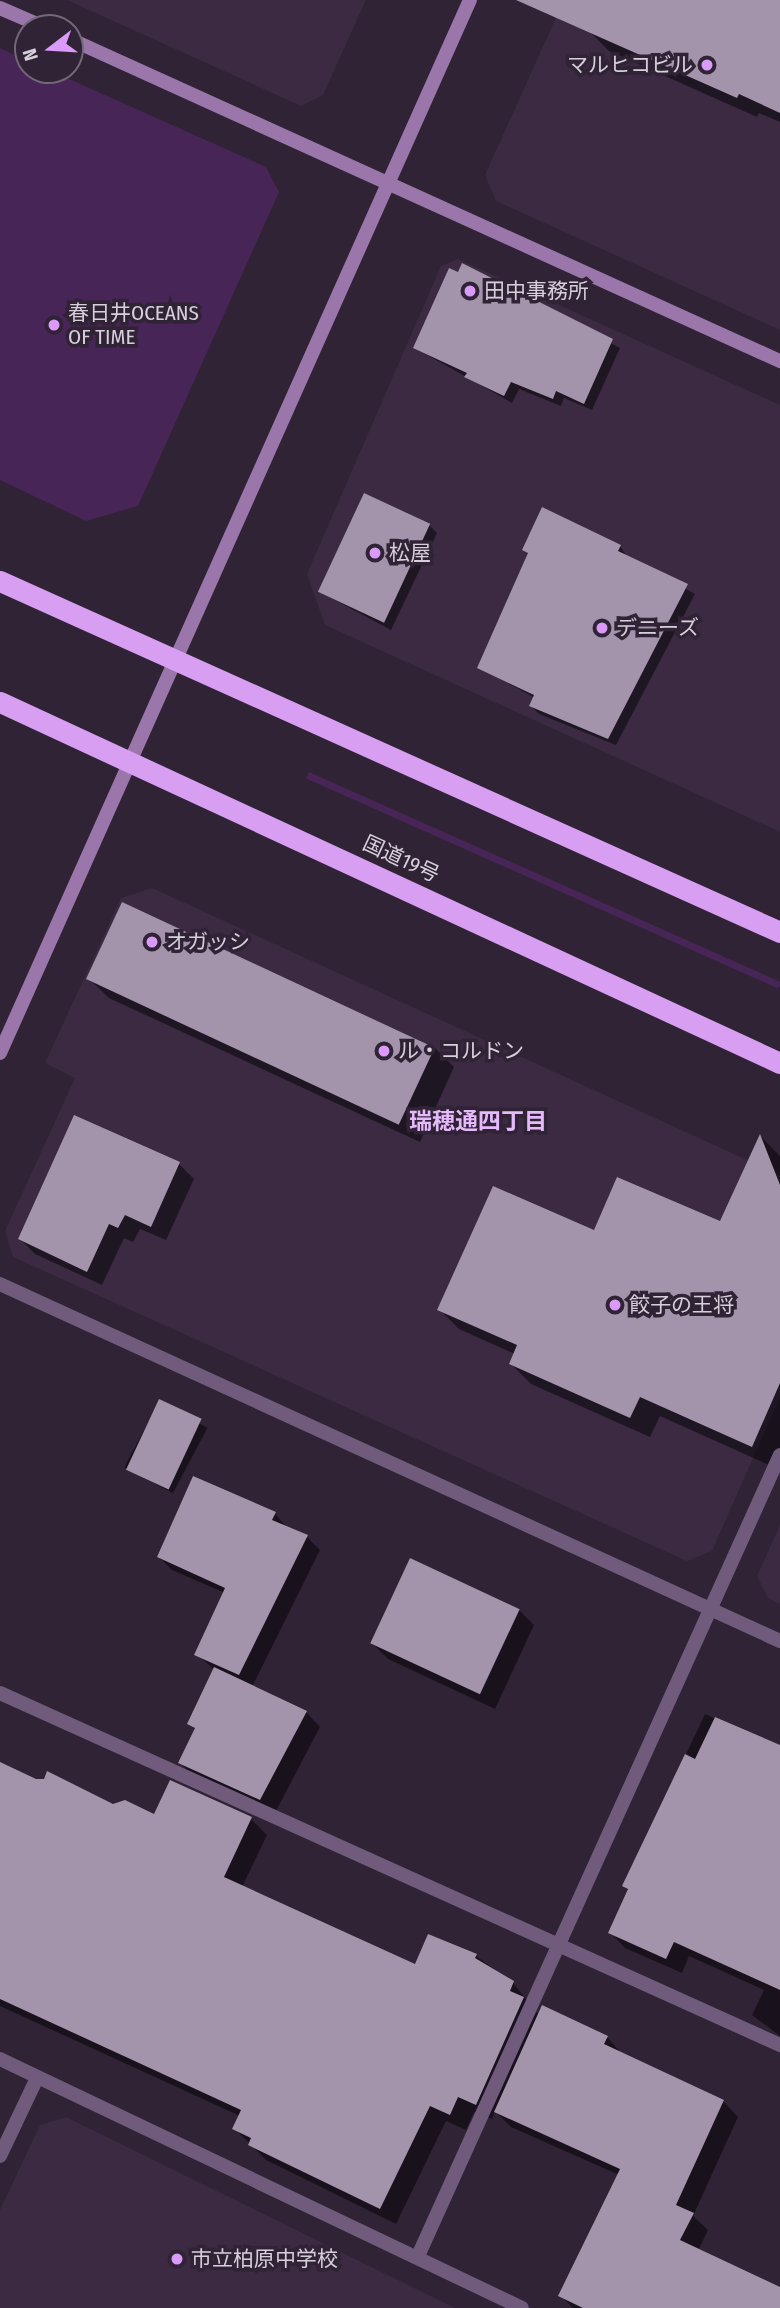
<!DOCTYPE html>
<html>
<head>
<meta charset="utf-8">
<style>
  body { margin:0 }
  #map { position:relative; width:780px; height:2308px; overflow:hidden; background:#302335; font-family:"Fira Sans Condensed","Noto Sans JP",sans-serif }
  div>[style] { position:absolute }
  .built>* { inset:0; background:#3b2a42 }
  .green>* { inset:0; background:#472556; transform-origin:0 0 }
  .shadow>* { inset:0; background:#0007; transform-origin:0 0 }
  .building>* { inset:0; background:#a394ab; transform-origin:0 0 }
  .street>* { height:14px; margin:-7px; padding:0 7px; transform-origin:7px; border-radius:7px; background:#715b7c }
  .secondary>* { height:14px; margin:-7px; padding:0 7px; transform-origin:7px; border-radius:7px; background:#9a76ab }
  .highway>* { height:21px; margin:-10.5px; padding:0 10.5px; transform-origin:10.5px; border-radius:10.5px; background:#d79ef1 }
  .dots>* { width:19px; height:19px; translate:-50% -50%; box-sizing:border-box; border:4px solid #302335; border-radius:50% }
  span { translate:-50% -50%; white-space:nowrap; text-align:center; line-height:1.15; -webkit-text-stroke:7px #302335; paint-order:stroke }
  .poi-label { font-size:21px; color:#d7cfdb }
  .right { translate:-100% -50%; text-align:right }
  .left { translate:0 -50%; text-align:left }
  .street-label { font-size:21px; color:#d7cfdb }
  .neighbourhood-label { font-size:23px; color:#e5b9fa; font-weight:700 }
  .north { position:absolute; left:14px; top:14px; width:70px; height:70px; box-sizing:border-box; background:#302335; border:2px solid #736877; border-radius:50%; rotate:253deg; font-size:19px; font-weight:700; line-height:28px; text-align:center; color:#d7cfdb }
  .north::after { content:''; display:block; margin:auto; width:24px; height:32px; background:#da9af7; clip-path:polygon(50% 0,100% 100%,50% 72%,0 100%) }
</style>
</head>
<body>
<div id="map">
  <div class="built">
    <i style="clip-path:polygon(67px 0,366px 0,323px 95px,301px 106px)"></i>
    <i style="clip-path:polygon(564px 0,780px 0,780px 330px,496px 201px,485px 175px)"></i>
    <i style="clip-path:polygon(458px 259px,780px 405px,780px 832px,325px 625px,307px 574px,441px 266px)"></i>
    <i style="clip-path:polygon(152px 888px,780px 1175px,780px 1397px,712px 1551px,687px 1561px,13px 1257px,5px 1231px,75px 1078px,45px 1063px,121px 898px)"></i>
    <i style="clip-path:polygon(780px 1525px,780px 1604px,768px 1598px,757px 1576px)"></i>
    <i style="clip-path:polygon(66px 2117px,455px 2308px,0 2308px,0 2210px,40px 2125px)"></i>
  </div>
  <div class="green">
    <i style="clip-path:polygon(0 48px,28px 61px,28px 70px,49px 70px,266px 167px,279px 192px,138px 506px,86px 521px,0 480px)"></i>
    <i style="left:309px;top:772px;width:517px;height:7px;rotate:24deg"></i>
  </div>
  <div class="shadow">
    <i style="clip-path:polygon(602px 0,780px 0,780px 122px,759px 113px,757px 117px,609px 51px,589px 31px)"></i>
    <i style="clip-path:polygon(463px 266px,620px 348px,592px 410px,564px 398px,561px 406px,519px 389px,512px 403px,415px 348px)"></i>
    <i style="clip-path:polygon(429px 525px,437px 533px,391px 630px,320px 592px)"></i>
    <i style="clip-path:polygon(620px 546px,627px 557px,695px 594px,616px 745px,539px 714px,531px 706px,535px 698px,480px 668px,530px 555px,524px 549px)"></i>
    <i style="clip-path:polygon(89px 979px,435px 1048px,454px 1067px,420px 1142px,109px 998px)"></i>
    <i style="clip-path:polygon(761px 1137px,780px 1156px,780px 1470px,660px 1416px,650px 1437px,531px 1384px,511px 1364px,515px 1354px,459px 1329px,440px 1310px,594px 1233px,721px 1224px)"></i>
    <i style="clip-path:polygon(179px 1164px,194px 1179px,166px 1240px,140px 1229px,133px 1242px,124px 1238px,102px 1285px,35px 1254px,20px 1239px)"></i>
    <i style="left:159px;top:1402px;width:55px;height:74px;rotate:28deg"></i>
    <i style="clip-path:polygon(275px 1513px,287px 1528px,307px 1537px,320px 1550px,252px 1687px,306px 1712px,320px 1727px,275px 1813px,195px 1777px,180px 1763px,196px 1730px,189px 1723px,215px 1670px,196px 1654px,225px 1593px,172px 1570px,159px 1557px)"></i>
    <i style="clip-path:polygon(519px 1610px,534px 1625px,495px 1709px,388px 1659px,373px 1644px)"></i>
    <i style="clip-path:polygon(705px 1714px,780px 1748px,780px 2036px,752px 2015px,764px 1990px,689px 1956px,682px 1973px,625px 1948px,610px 1932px,629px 1891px,624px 1886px)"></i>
    <i style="clip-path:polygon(0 1764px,35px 1781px,155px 1816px,251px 1819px,267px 1835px,242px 1887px,415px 1966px,476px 1956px,513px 1983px,539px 2015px,607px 2037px,622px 2054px,723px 2101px,738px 2117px,693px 2216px,708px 2230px,698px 2251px,780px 2289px,780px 2308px,573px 2308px,561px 2296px,619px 2175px,511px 2127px,495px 2111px,492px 2119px,474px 2112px,466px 2130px,446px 2121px,396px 2224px,266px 2160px,234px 2128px,240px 2116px,0 2006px)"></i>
  </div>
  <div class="building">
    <i style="clip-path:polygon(516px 0,780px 0,780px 113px,739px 94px,737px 98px)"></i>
    <i style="clip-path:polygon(462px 263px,613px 339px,584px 404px,556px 391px,553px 399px,511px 382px,504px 396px,464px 377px,467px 373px,413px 348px,449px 268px,458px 272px)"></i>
    <i style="left:364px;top:493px;width:73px;height:109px;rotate:25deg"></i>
    <i style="clip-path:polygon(542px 507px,621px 545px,618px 551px,688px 584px,608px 739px,529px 706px,534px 695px,477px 668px,528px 553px,522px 550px)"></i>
    <i style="left:122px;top:902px;width:345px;height:85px;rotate:25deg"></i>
    <i style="clip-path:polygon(74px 1115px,180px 1162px,151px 1227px,125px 1215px,118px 1228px,109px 1224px,87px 1272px,18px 1239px)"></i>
    <i style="clip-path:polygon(760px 1134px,780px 1185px,780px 1383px,752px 1447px,640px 1397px,630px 1418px,509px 1364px,517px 1345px,437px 1310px,493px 1186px,594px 1230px,617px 1177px,720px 1221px)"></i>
    <i style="left:159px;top:1399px;width:47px;height:78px;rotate:25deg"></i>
    <i style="clip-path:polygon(193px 1476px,276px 1512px,272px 1520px,308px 1535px,239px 1675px,194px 1655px,225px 1588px,157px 1557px)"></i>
    <i style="left:410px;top:1558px;width:121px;height:94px;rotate:25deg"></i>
    <i style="clip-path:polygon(214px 1667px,307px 1711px,260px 1800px,178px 1763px,195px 1728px,187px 1724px)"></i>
    <i style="clip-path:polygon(715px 1717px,780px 1745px,780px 1990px,674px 1942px,666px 1959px,608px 1933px,628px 1889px,622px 1886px,685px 1754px,695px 1759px)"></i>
    <i style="clip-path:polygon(0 1762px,36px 1779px,44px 1779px,47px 1771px,113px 1804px,125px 1800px,154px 1814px,170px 1780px,252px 1817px,224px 1877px,415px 1964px,428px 1934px,477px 1954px,475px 1958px,514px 1981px,510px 1991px,524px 1997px,476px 2105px,458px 2097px,450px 2115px,430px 2106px,380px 2209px,248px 2145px,251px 2138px,232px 2129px,241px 2110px,0 1999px)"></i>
    <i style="clip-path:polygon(542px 2005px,608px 2036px,604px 2044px,724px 2100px,676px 2205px,694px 2213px,680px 2240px,780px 2287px,780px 2308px,583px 2308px,558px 2296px,620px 2169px,494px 2112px)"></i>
  </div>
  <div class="street">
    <i style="left:0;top:1284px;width:858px;rotate:24.59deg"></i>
    <i style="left:0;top:1693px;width:856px;rotate:24.29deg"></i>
    <i style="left:0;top:2059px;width:578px;rotate:25.5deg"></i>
    <i style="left:0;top:2156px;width:86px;rotate:-64.6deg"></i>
    <i style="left:418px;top:2256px;width:879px;rotate:-65.68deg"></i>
  </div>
  <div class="secondary">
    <i style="left:0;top:8px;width:50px;rotate:23.5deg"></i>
    <i style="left:70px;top:39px;width:780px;rotate:24.4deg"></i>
    <i style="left:0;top:1053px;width:1153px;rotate:-65.95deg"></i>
  </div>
  <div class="highway">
    <i style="left:0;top:581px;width:855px;rotate:24.23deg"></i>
    <i style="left:0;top:702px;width:859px;rotate:24.84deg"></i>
  </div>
  <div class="dots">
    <i style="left:707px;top:65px;background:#da9af7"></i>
    <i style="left:470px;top:291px;background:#da9af7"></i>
    <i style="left:54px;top:325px;background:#da9af7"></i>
    <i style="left:375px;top:553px;background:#da9af7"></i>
    <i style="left:602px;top:628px;background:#da9af7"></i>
    <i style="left:152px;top:942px;background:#da9af7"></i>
    <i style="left:384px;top:1051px;background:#da9af7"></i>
    <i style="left:615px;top:1305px;background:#da9af7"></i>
    <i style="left:177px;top:2259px;background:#da9af7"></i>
  </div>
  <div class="poi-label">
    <span class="right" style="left:693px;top:65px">マルヒコビル</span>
    <span class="left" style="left:484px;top:291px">田中事務所</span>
    <span class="left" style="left:68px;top:325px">春日井OCEANS<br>OF TIME</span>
    <span class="left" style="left:389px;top:553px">松屋</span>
    <span class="left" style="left:616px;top:628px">デニーズ</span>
    <span class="left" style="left:166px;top:942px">オガッシ</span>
    <span class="left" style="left:398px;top:1051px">ル・コルドン</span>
    <span class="left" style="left:629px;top:1305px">餃子の王将</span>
    <span class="left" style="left:191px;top:2259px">市立柏原中学校</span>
  </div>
  <div class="street-label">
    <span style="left:401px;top:859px;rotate:25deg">国道19号</span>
  </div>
  <div class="neighbourhood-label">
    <span style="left:478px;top:1121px">瑞穂通四丁目</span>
  </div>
  <div class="north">N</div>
</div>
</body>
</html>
